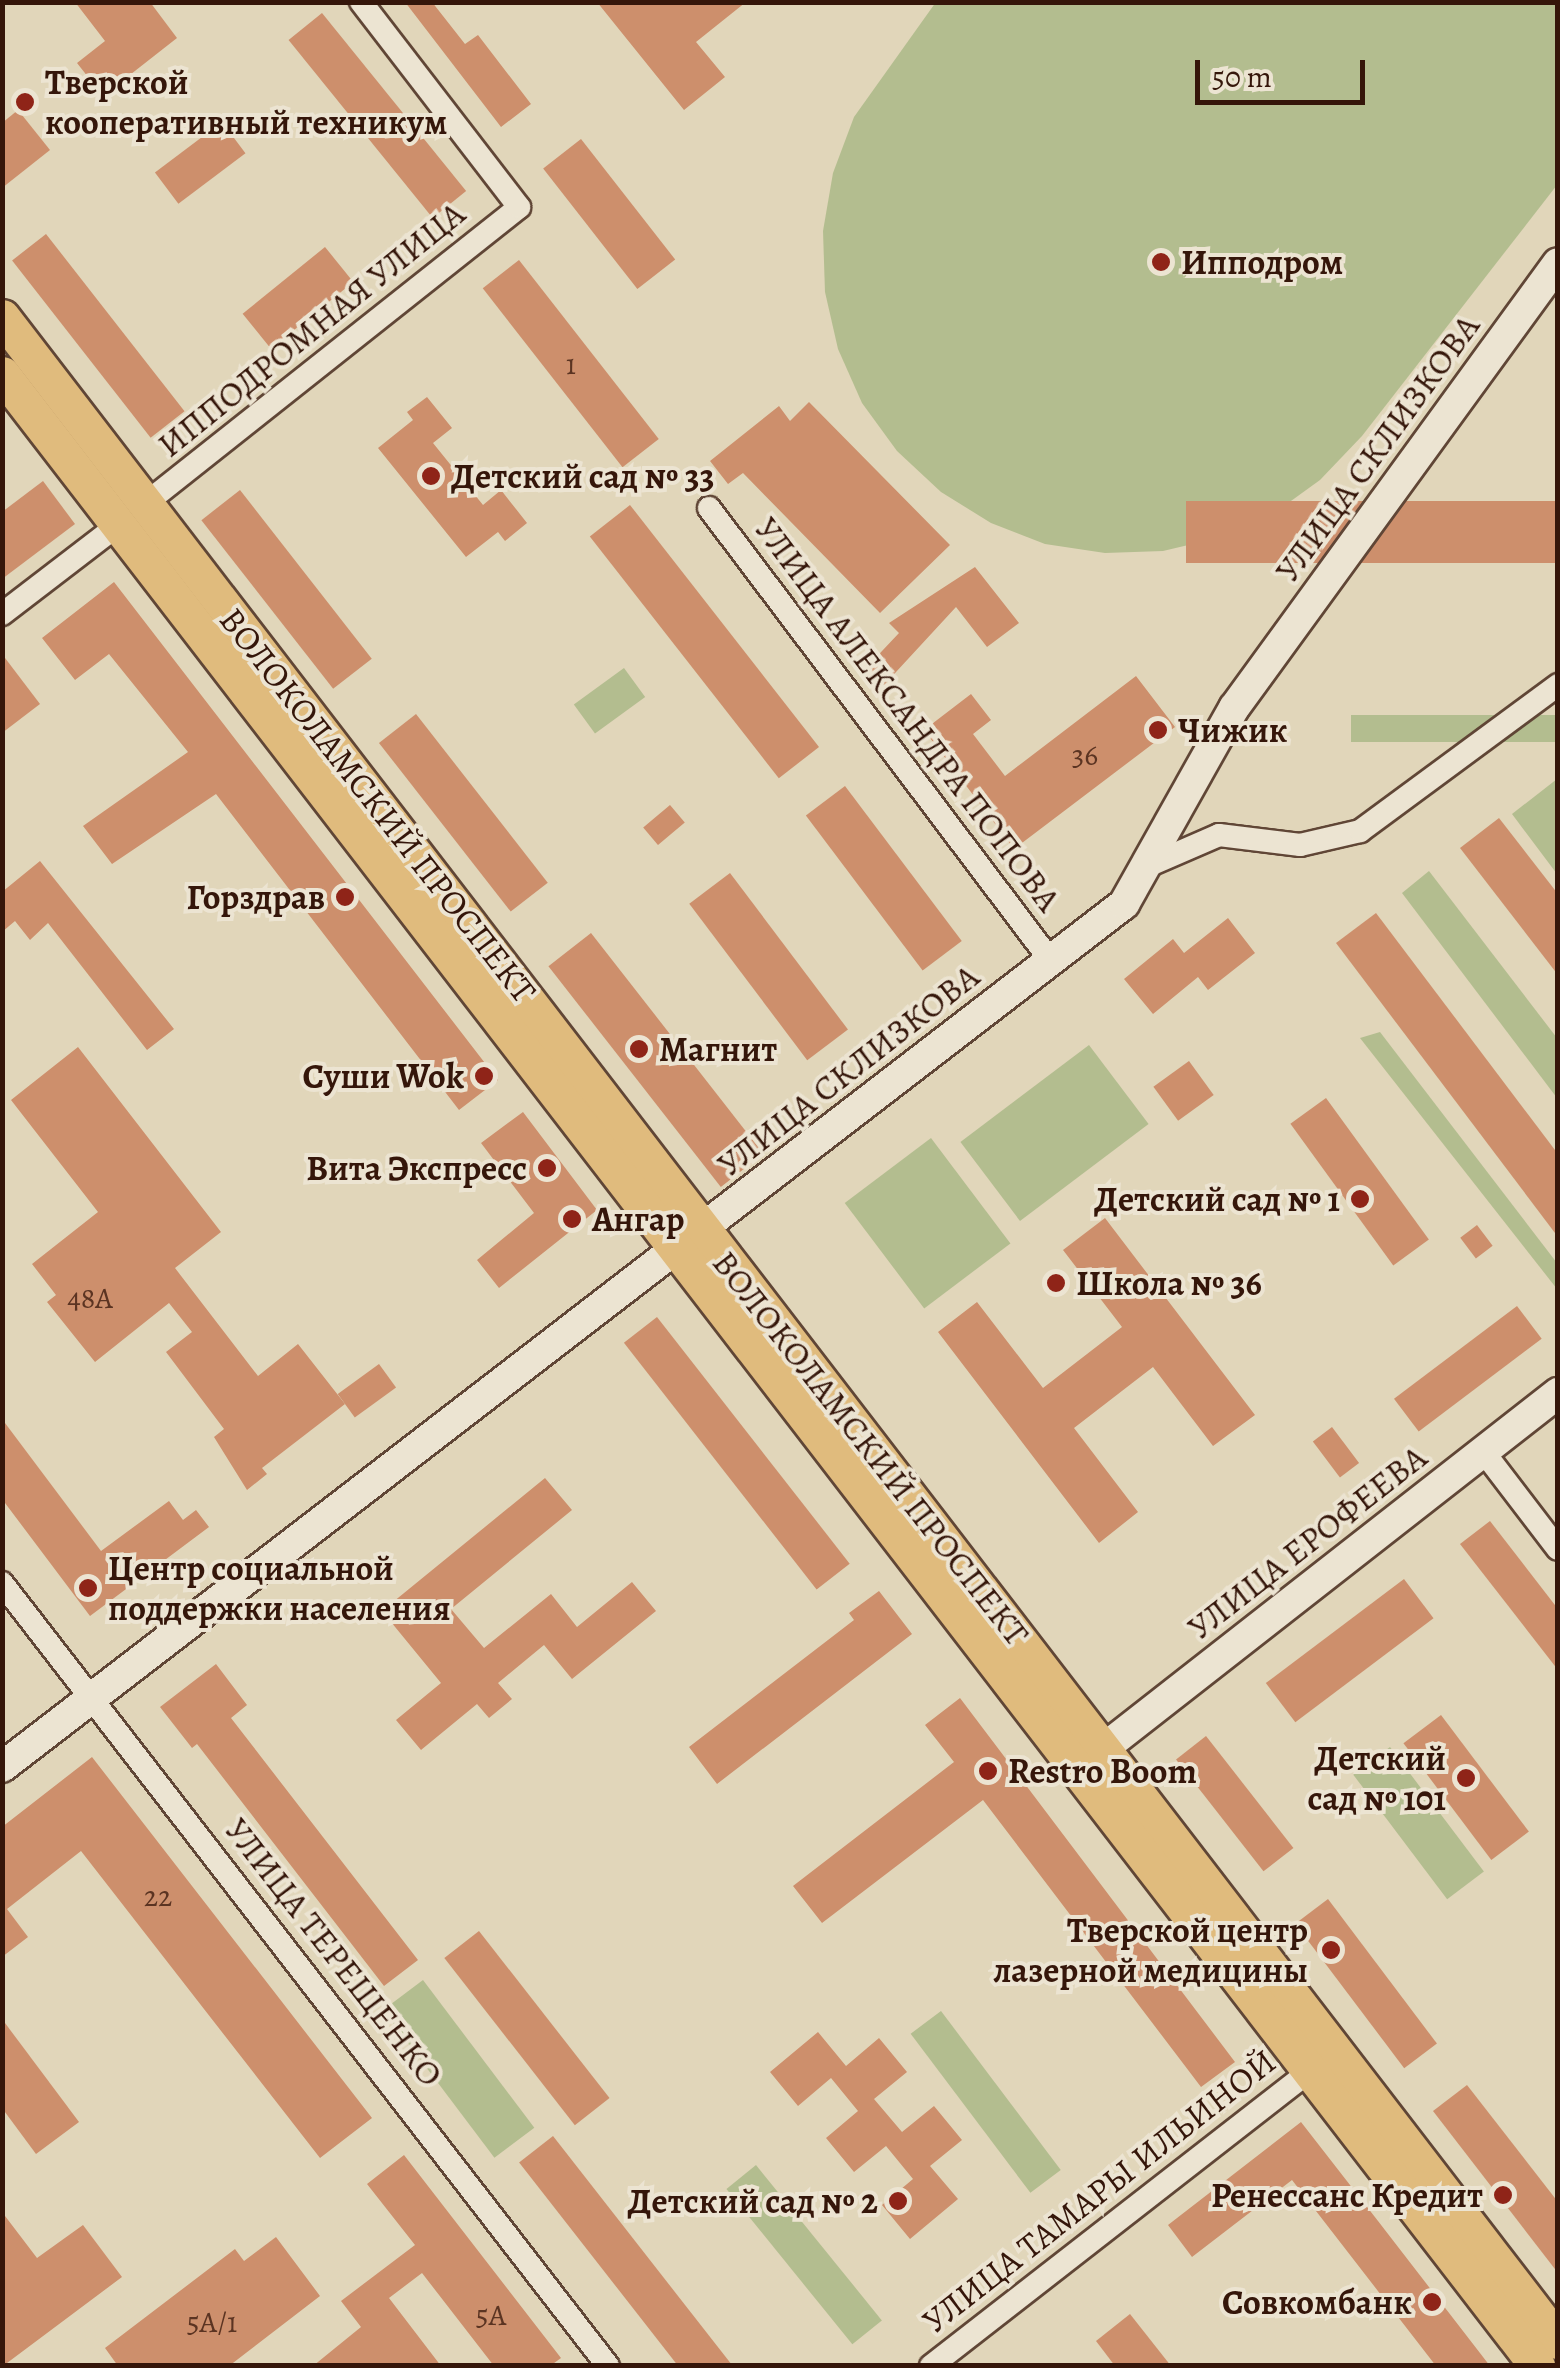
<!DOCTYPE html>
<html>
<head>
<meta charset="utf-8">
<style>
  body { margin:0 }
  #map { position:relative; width:1560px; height:2368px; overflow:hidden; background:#e1d6ba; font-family:Alegreya,serif }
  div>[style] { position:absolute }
  .green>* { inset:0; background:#b3bd8f; transform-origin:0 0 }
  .building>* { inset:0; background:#cd8f6c; transform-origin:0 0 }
  .roads { filter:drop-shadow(2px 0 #604636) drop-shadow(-2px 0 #604636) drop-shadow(0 2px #604636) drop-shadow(0 -2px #604636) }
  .street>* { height:22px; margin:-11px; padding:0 11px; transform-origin:11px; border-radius:11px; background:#ece4d2 }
  .secondary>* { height:30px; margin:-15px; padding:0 15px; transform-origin:15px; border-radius:15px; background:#ece4d2 }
  .primary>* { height:35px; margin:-17.5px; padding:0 17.5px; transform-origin:17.5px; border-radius:17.5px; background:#e0bb7d }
  .dots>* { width:28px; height:28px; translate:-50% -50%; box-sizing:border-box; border:5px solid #ece4d2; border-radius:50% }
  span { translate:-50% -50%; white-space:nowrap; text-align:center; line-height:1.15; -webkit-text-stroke:8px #ece4d2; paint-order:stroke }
  .number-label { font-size:30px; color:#5b3422 }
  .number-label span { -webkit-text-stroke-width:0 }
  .poi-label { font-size:35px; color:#35160a; font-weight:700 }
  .left { translate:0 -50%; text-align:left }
  .right { translate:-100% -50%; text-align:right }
  .street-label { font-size:35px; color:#35160a }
  .frame { position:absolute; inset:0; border:5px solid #35160a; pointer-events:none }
  .scale { position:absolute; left:1195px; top:60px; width:170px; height:45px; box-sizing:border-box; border:5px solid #35160a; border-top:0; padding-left:12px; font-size:30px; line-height:35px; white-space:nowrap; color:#35160a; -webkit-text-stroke:8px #ece4d2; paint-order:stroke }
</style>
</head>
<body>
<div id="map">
  <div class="green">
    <i style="clip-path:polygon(936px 2px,1557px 3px,1557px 185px,1362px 436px,1320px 480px,1273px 514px,1222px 537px,1163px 551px,1105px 553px,1045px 544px,991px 523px,941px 492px,897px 451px,862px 403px,838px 349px,825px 292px,823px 231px,833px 173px,854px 117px)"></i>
    <i style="left:624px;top:668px;width:36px;height:62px;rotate:54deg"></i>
    <i style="left:1557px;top:715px;width:27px;height:206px;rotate:90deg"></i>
    <i style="clip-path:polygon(1557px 779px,1557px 874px,1512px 814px)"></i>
    <i style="clip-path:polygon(1429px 871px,1557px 1038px,1557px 1098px,1402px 893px)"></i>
    <i style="clip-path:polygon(1380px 1032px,1557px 1263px,1557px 1289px,1360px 1038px)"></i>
    <i style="left:1089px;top:1045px;width:99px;height:161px;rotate:53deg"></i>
    <i style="left:931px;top:1138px;width:132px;height:108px;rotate:53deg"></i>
    <i style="left:1390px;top:1747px;width:156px;height:46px;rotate:53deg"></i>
    <i style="left:423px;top:1980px;width:185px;height:50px;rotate:53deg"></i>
    <i style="left:941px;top:2011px;width:199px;height:38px;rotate:53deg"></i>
    <i style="left:756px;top:2165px;width:200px;height:38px;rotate:51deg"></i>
  </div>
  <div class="building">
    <i style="clip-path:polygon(75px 2px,150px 2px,177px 38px,103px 96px,77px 63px,105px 41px)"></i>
    <i style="clip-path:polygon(405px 2px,432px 2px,465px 44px,478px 35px,531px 104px,501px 127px)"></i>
    <i style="clip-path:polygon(597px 2px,746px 2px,696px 42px,725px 77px,684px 110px)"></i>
    <i style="left:322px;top:13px;width:229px;height:43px;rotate:51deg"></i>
    <i style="clip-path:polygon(18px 110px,50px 150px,2px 188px,2px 123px)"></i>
    <i style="left:222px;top:122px;width:39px;height:84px;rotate:53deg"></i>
    <i style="left:581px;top:139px;width:153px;height:48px;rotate:52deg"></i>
    <i style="left:46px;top:234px;width:225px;height:43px;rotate:52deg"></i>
    <i style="left:325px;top:247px;width:45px;height:106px;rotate:51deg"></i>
    <i style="left:519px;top:260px;width:227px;height:46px;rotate:52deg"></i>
    <i style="clip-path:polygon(427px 397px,452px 428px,433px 443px,483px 505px,501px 490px,527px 523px,505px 541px,498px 532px,466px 557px,378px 448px,413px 420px,407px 412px)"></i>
    <i style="clip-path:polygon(809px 402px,950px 545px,880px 613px,743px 473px,728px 484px,710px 461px,779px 406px,790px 421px)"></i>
    <i style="clip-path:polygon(43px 481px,75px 524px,2px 579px,2px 512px)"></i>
    <i style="left:240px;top:490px;width:214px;height:49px;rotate:52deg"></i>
    <i style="left:1558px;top:501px;width:62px;height:372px;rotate:90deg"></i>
    <i style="left:630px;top:505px;width:307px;height:51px;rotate:52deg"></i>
    <i style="clip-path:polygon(975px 567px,1019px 623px,987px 647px,956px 607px,884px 685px,866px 668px,899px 633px,889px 623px)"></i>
    <i style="clip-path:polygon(114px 582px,498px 1080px,459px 1110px,216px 794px,112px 864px,83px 826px,188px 752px,109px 654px,75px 680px,42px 638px)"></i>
    <i style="clip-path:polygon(2px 654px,40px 704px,2px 733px)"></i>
    <i style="clip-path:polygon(1136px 676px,1175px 727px,1014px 849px,924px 730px,971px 694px,991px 720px,973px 734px,1005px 776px)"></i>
    <i style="left:416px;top:714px;width:214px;height:47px;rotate:52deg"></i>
    <i style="left:845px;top:786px;width:194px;height:49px;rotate:53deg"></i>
    <i style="left:670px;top:805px;width:23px;height:35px;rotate:50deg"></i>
    <i style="clip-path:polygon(1499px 818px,1558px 894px,1558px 975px,1460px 848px)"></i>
    <i style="clip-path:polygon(40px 861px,174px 1029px,147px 1050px,48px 923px,30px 940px,15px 921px,2px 932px,2px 892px)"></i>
    <i style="left:730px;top:873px;width:196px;height:51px;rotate:53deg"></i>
    <i style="clip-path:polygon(1376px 913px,1558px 1154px,1558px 1237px,1336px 943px)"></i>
    <i style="clip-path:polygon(1228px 918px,1255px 953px,1208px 990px,1198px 977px,1153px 1014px,1124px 979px,1173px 939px,1184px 953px)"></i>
    <i style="left:591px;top:933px;width:280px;height:54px;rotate:52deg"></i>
    <i style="clip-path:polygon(78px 1047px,221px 1232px,175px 1268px,258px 1376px,298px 1344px,345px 1404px,262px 1468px,267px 1474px,247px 1490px,214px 1437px,224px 1429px,166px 1352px,192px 1332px,169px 1303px,95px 1362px,47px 1302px,56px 1295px,32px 1264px,98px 1212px,11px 1100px)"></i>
    <i style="left:1189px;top:1061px;width:42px;height:44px;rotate:54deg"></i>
    <i style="left:1326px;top:1098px;width:175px;height:44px;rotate:54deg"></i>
    <i style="clip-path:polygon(523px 1112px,597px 1210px,499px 1288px,477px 1260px,534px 1213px,481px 1143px)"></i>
    <i style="clip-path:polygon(1105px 1218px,1255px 1415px,1213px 1446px,1153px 1367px,1074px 1428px,1138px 1512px,1099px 1543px,938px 1332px,977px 1302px,1043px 1388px,1122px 1327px,1063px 1250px)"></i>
    <i style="left:1477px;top:1225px;width:26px;height:21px;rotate:53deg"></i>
    <i style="left:1517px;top:1306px;width:41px;height:154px;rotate:53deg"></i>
    <i style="left:657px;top:1317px;width:313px;height:42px;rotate:52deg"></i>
    <i style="left:379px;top:1364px;width:29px;height:51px;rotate:54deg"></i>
    <i style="clip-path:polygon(2px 1419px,101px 1551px,169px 1501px,183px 1520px,196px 1510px,209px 1527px,90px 1616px,2px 1499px)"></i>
    <i style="left:1332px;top:1427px;width:45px;height:24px;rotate:53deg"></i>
    <i style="clip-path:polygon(545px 1478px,572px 1510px,451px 1609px,484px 1648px,551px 1594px,577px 1627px,632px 1582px,656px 1611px,572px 1679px,544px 1645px,498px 1683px,512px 1699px,489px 1718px,477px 1704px,421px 1750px,396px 1720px,441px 1683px,382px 1611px)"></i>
    <i style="clip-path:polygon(1490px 1521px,1558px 1609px,1558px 1670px,1460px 1544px)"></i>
    <i style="left:1404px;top:1579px;width:49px;height:173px;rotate:53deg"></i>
    <i style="clip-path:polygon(879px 1591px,912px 1634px,717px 1784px,689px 1747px,854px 1620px,849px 1613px)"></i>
    <i style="clip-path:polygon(216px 1664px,247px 1705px,231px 1718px,418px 1960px,384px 1986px,197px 1744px,192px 1748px,160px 1707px)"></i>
    <i style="clip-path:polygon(960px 1698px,1235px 2062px,1201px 2087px,983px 1800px,822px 1923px,793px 1886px,954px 1762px,925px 1725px)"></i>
    <i style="left:1441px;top:1715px;width:146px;height:47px;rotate:53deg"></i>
    <i style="left:1206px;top:1736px;width:142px;height:38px;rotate:52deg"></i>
    <i style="clip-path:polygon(92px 1757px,372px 2118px,320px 2158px,81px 1851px,7px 1909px,28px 1937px,2px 1957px,2px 1827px)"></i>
    <i style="left:1328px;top:1899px;width:181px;height:41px;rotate:53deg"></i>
    <i style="left:479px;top:1931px;width:212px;height:44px;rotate:52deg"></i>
    <i style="clip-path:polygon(2px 2019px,79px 2122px,36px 2154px,2px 2108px)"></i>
    <i style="clip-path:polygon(818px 2032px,846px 2066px,879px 2038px,907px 2072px,874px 2099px,902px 2132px,934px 2106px,962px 2140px,930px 2166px,958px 2199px,910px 2239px,882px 2205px,913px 2179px,886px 2146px,854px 2172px,826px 2138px,858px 2111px,831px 2078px,798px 2106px,770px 2072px)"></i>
    <i style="clip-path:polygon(1467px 2085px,1558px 2202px,1558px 2273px,1433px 2111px)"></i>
    <i style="clip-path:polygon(1301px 2122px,1378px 2221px,1490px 2366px,1436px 2366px,1292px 2180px,1192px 2257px,1168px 2225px)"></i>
    <i style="left:553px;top:2136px;width:292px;height:43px;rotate:52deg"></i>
    <i style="clip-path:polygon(404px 2155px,561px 2358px,550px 2366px,494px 2366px,422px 2273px,389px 2298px,441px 2366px,313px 2366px,361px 2327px,341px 2301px,415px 2245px,367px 2184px)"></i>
    <i style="clip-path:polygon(2px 2212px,37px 2258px,83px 2225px,122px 2277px,3px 2366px)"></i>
    <i style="clip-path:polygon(276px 2237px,320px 2296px,229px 2366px,118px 2366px,105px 2348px,235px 2249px,244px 2261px)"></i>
    <i style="clip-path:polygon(1130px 2314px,1171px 2366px,1115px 2366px,1096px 2341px)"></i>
  </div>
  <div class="roads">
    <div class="street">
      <i style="left:146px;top:503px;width:476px;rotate:-38.4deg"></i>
      <i style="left:519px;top:207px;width:259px;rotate:-127.6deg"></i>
      <i style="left:709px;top:508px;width:568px;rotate:52.95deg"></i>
      <i style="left:2px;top:614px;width:146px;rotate:-37.5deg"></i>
      <i style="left:1150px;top:865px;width:75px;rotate:-23.5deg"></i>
      <i style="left:1219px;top:835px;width:82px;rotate:7deg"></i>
      <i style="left:1300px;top:845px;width:62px;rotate:-13.1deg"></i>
      <i style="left:1360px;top:831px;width:246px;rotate:-36.4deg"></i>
      <i style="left:1483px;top:1451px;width:123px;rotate:52.6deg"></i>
      <i style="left:2px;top:1583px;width:990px;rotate:52.26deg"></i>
      <i style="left:931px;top:2366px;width:480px;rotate:-37.9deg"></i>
    </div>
    <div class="secondary">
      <i style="left:1103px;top:1749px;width:578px;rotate:-38.04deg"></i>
      <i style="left:2px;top:1767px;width:1416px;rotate:-37.57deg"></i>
      <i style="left:1124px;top:904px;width:225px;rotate:-60.7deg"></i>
      <i style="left:1234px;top:708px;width:550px;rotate:-53.94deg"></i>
    </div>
    <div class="primary">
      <i style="left:2px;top:317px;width:2553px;rotate:52.45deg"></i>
      <i style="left:2px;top:374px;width:2515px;rotate:52.38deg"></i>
    </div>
  </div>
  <div class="dots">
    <i style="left:25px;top:102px;background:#8f2418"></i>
    <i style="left:1161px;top:262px;background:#8f2418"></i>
    <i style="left:431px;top:476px;background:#8f2418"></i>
    <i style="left:1158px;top:730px;background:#8f2418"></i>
    <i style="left:345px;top:897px;background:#8f2418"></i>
    <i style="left:639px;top:1049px;background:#8f2418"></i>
    <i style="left:484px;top:1076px;background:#8f2418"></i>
    <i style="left:547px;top:1168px;background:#8f2418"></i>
    <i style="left:1360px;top:1199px;background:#8f2418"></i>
    <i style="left:572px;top:1219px;background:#8f2418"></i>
    <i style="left:1056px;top:1283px;background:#8f2418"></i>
    <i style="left:88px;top:1588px;background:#8f2418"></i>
    <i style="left:988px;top:1771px;background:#8f2418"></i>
    <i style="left:1466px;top:1778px;background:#8f2418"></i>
    <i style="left:1331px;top:1950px;background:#8f2418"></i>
    <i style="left:1503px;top:2195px;background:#8f2418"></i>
    <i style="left:898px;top:2201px;background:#8f2418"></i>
    <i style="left:1432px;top:2302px;background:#8f2418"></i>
  </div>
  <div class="number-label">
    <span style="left:571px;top:364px">1</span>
    <span style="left:1085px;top:755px">36</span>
    <span style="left:90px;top:1298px">48А</span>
    <span style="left:158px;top:1896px">22</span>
    <span style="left:491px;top:2315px">5А</span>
    <span style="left:212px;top:2322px">5А/1</span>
  </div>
  <div class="poi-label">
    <span class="left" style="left:45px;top:102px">Тверской<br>кооперативный техникум</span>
    <span class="left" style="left:1181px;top:262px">Ипподром</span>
    <span class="left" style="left:451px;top:476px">Детский сад № 33</span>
    <span class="left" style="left:1178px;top:730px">Чижик</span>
    <span class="right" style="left:325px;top:897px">Горздрав</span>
    <span class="left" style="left:659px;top:1049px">Магнит</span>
    <span class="right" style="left:464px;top:1076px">Суши Wok</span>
    <span class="right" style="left:527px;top:1168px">Вита Экспресс</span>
    <span class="right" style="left:1340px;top:1199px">Детский сад № 1</span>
    <span class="left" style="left:592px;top:1219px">Ангар</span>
    <span class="left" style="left:1076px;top:1283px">Школа № 36</span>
    <span class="left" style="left:108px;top:1588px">Центр социальной<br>поддержки населения</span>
    <span class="right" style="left:1446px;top:1778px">Детский<br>сад № 101</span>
    <span class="left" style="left:1008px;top:1771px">Restro Boom</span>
    <span class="right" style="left:1308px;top:1950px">Тверской центр<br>лазерной медицины</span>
    <span class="right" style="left:1483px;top:2195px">Ренессанс Кредит</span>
    <span class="right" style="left:878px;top:2201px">Детский сад № 2</span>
    <span class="right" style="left:1412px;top:2302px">Совкомбанк</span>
  </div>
  <div class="street-label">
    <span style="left:311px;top:329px;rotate:-39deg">ИППОДРОМНАЯ УЛИЦА</span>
    <span style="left:1377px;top:448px;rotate:-54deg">УЛИЦА СКЛИЗКОВА</span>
    <span style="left:908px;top:714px;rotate:53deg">УЛИЦА АЛЕКСАНДРА ПОПОВА</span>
    <span style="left:378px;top:805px;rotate:52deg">ВОЛОКОЛАМСКИЙ ПРОСПЕКТ</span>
    <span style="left:848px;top:1070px;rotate:-38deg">УЛИЦА СКЛИЗКОВА</span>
    <span style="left:871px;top:1448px;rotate:52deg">ВОЛОКОЛАМСКИЙ ПРОСПЕКТ</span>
    <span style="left:1307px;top:1542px;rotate:-38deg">УЛИЦА ЕРОФЕЕВА</span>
    <span style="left:334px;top:1952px;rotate:52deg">УЛИЦА ТЕРЕЩЕНКО</span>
    <span style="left:1099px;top:2191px;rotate:-38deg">УЛИЦА ТАМАРЫ ИЛЬИНОЙ</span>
  </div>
  <div class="frame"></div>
  <div class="scale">50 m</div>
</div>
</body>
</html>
